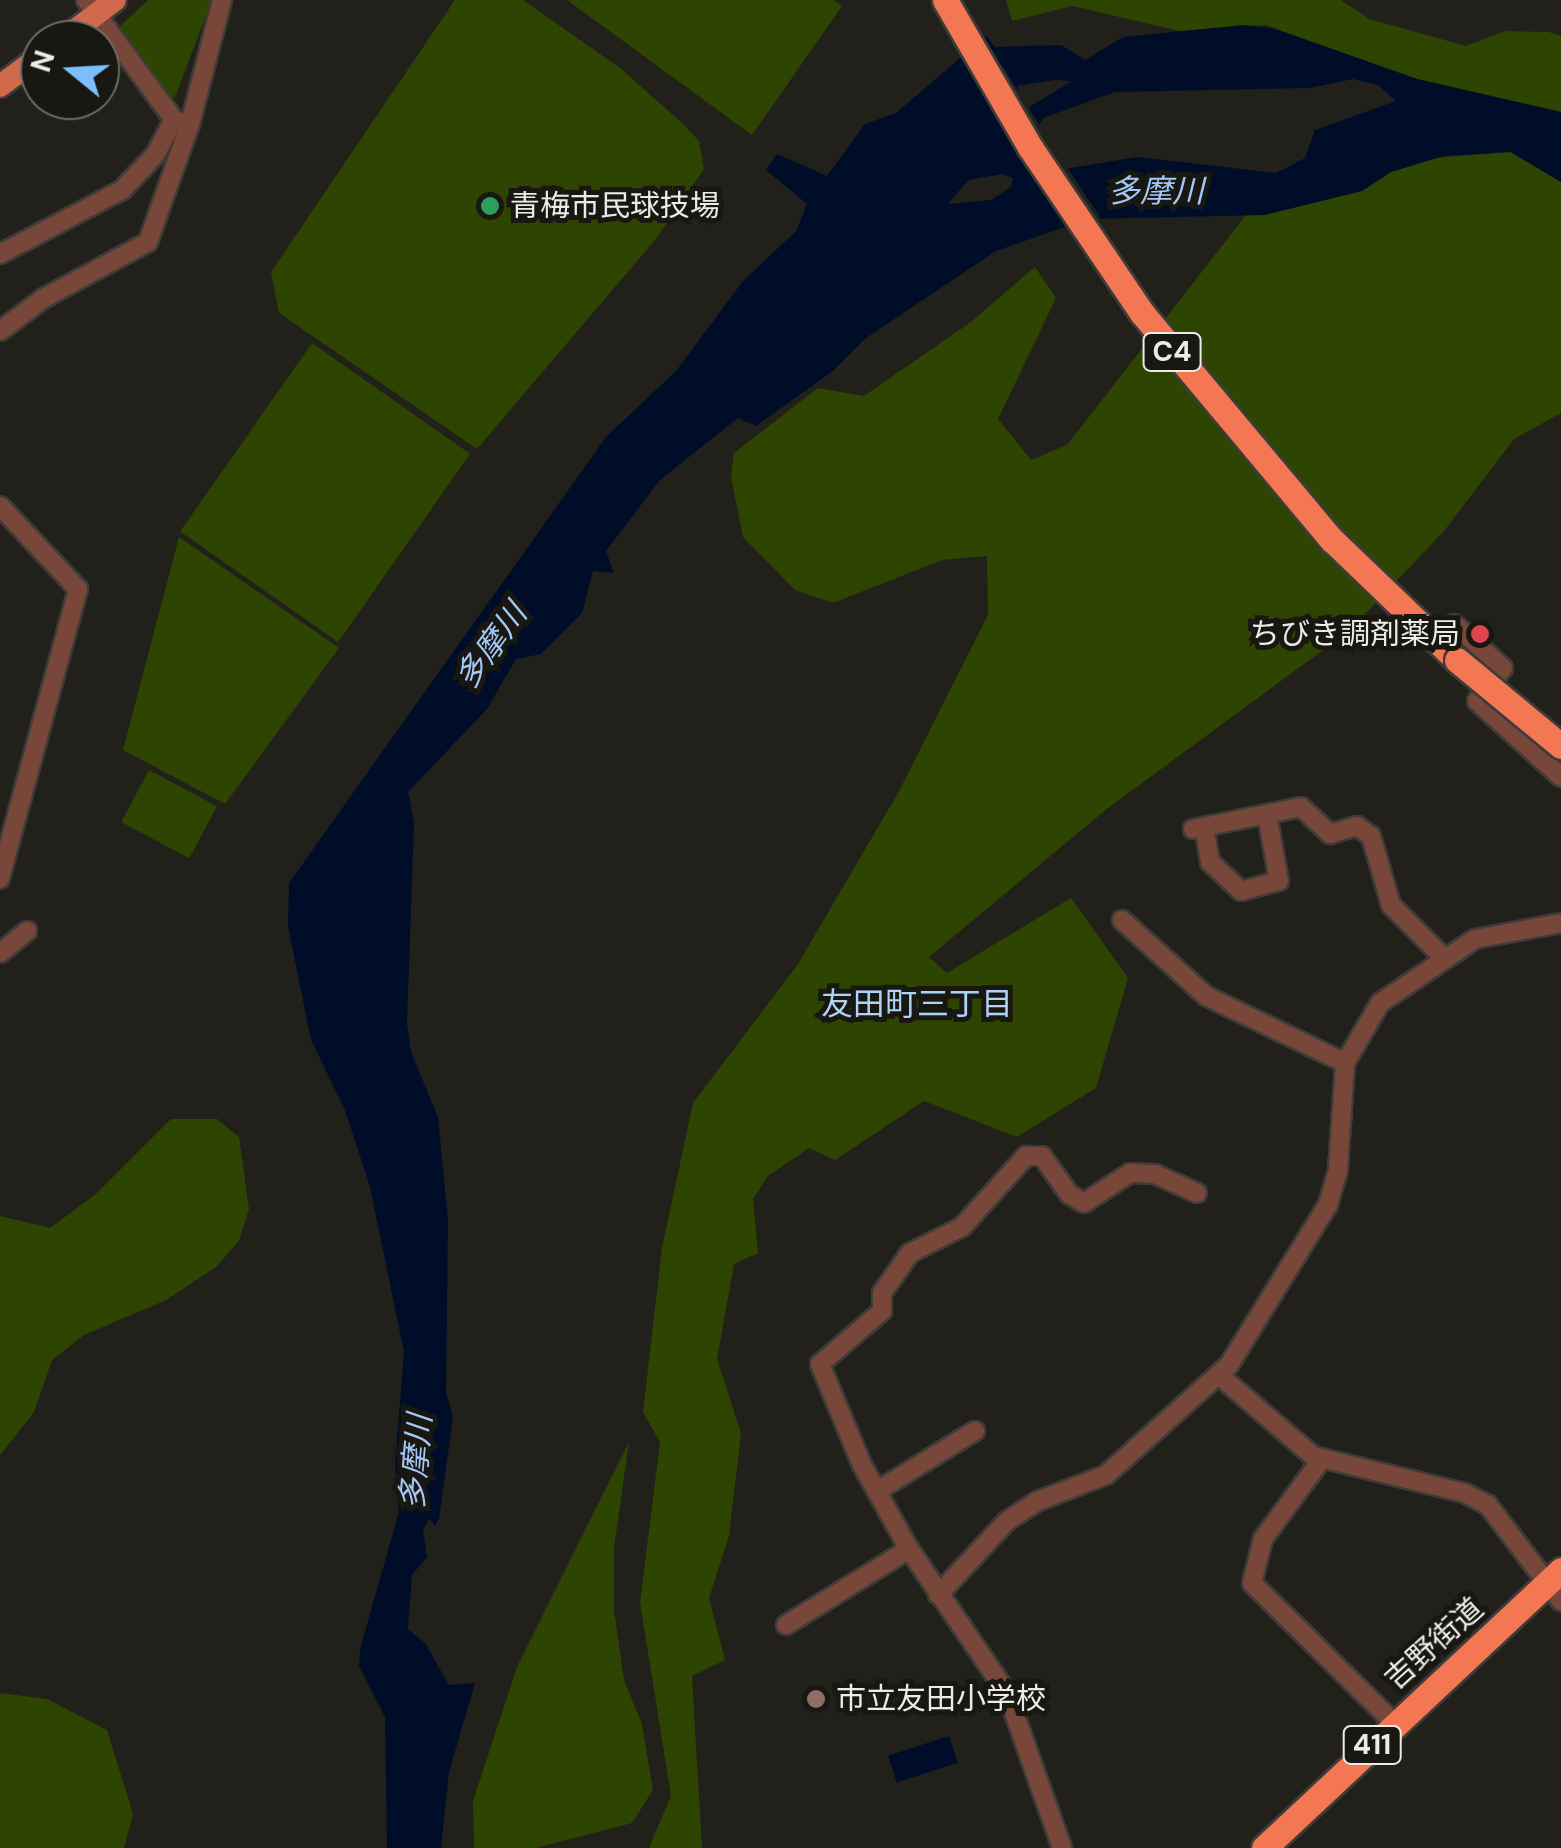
<!DOCTYPE html>
<html>
<head>
<meta charset="utf-8">
<style>
  body { margin:0 }
  #map { position:relative; width:1561px; height:1848px; overflow:hidden; background:#22201b; font-family:"DM Sans","Noto Sans JP",sans-serif }
  div>[style] { position:absolute }
  .green>* { inset:0; background:#2e4401; transform-origin:0 0 }
  .water>* { inset:0; background:#000d28; transform-origin:0 0 }
  .pier>* { inset:0; background:#22201b }
  .roads { filter:drop-shadow(2px 0 #3e3c38) drop-shadow(-2px 0 #3e3c38) drop-shadow(0 2px #3e3c38) drop-shadow(0 -2px #3e3c38) }
  .minor>* { height:18px; margin:-9px; padding:0 9px; transform-origin:9px; border-radius:9px; background:#794739 }
  .major>* { height:22px; margin:-11px; padding:0 11px; transform-origin:11px; border-radius:11px; background:#d16a4d }
  .highway>* { height:25px; margin:-12.5px; padding:0 12.5px; transform-origin:12.5px; border-radius:12.5px; background:#f47754 }
  .bridges { filter:drop-shadow(2px 0 #3e3c38) drop-shadow(-2px 0 #3e3c38) drop-shadow(0 2px #3e3c38) drop-shadow(0 -2px #3e3c38) }
  .highway-bridge>* { height:25px; margin:-12.5px; padding:0 12.5px; transform-origin:12.5px; border-radius:12.5px; background:#f47754 }
  .dots>* { width:28px; height:28px; translate:-50% -50%; box-sizing:border-box; border:5px solid #191712; border-radius:50% }
  span { translate:-50% -50%; white-space:nowrap; text-align:center; line-height:1.15; -webkit-text-stroke:10px #191712; paint-order:stroke }
  .shield-label span { padding:2px 8px; background:#191712; border:2px solid; border-radius:8px; -webkit-text-stroke-width:0 }
  .shield-label { font-size:28px; color:#ecebe7; font-weight:700 }
  .poi-label { font-size:30px; color:#ecebe7 }
  .left { translate:0 -50%; text-align:left }
  .right { translate:-100% -50%; text-align:right }
  .street-label { font-size:30px; color:#ecebe7 }
  .water-label { font-size:32px; color:#a3c8f8; font-style:italic }
  .neighbourhood-label { font-size:32px; color:#afd3f4 }
  .north { position:absolute; left:20px; top:20px; width:100px; height:100px; box-sizing:border-box; background:#191712; border:2px solid #6d6c67; border-radius:50%; rotate:288deg; font-size:28px; font-weight:700; line-height:40px; text-align:center; color:#ecebe7 }
  .north::after { content:''; display:block; margin:auto; width:35px; height:45px; background:#7cbef9; clip-path:polygon(50% 0,100% 100%,50% 72%,0 100%) }
</style>
</head>
<body>
<div id="map">
  <div class="green">
    <i style="clip-path:polygon(148px 0,212px 0,175px 97px,167px 98px,116px 30px)"></i>
    <i style="clip-path:polygon(455px 0,523px 0,620px 68px,682px 123px,699px 141px,704px 169px,655px 240px,477px 449px,279px 313px,271px 272px)"></i>
    <i style="clip-path:polygon(567px 0,834px 0,842px 6px,752px 135px)"></i>
    <i style="clip-path:polygon(1006px 0,1341px 0,1369px 19px,1466px 46px,1505px 31px,1549px 32px,1561px 36px,1561px 112px,1417px 79px,1265px 25px,1180px 31px,1072px 6px,1012px 21px)"></i>
    <i style="clip-path:polygon(1510px 152px,1561px 182px,1561px 413px,1514px 439px,1444px 531px,1349px 631px,1108px 808px,929px 957px,947px 973px,1071px 898px,1128px 978px,1096px 1088px,1017px 1137px,924px 1101px,835px 1160px,809px 1148px,768px 1176px,753px 1199px,758px 1253px,734px 1264px,717px 1359px,741px 1433px,729px 1536px,709px 1598px,725px 1660px,692px 1676px,702px 1848px,649px 1848px,671px 1796px,640px 1602px,660px 1442px,643px 1412px,662px 1248px,693px 1103px,798px 964px,898px 793px,988px 615px,987px 556px,942px 560px,833px 603px,795px 590px,743px 537px,731px 477px,734px 453px,818px 388px,864px 396px,971px 322px,1035px 267px,1056px 298px,998px 419px,1031px 460px,1067px 445px,1246px 215px,1362px 191px,1391px 172px,1433px 158px)"></i>
    <i style="left:312px;top:343px;width:193px;height:230px;rotate:35deg"></i>
    <i style="clip-path:polygon(179px 537px,339px 648px,225px 804px,123px 750px)"></i>
    <i style="left:149px;top:770px;width:77px;height:59px;rotate:28deg"></i>
    <i style="clip-path:polygon(171px 1119px,217px 1119px,239px 1137px,249px 1209px,239px 1241px,216px 1267px,166px 1300px,84px 1335px,52px 1360px,34px 1412px,0 1455px,0 1216px,50px 1228px,96px 1194px)"></i>
    <i style="clip-path:polygon(629px 1442px,614px 1548px,614px 1610px,624px 1680px,642px 1724px,653px 1790px,632px 1823px,536px 1848px,474px 1848px,473px 1801px,517px 1667px)"></i>
    <i style="clip-path:polygon(0 1693px,47px 1699px,107px 1730px,133px 1814px,124px 1848px,0 1848px)"></i>
  </div>
  <div class="water">
    <i style="clip-path:polygon(evenodd,1244px 25px,1272px 28px,1417px 79px,1561px 112px,1561px 182px,1511px 152px,1444px 156px,1391px 172px,1362px 191px,1265px 215px,1087px 219px,996px 251px,866px 338px,833px 371px,756px 426px,738px 418px,660px 480px,606px 551px,614px 573px,593px 571px,582px 613px,541px 654px,516px 659px,487px 709px,408px 792px,414px 822px,407px 1023px,411px 1052px,438px 1117px,448px 1220px,446px 1392px,453px 1417px,439px 1519px,435px 1526px,429px 1519px,423px 1530px,427px 1557px,412px 1575px,408px 1629px,425px 1643px,449px 1685px,475px 1683px,449px 1772px,441px 1848px,387px 1848px,385px 1717px,359px 1666px,360px 1649px,399px 1512px,395px 1464px,404px 1352px,370px 1187px,345px 1110px,311px 1040px,288px 926px,289px 883px,606px 437px,676px 371px,743px 281px,796px 231px,807px 204px,766px 170px,777px 154px,827px 176px,865px 124px,896px 113px,986px 36px,995px 47px,1061px 45px,1085px 60px,1123px 37px,1244px 25px,1353px 79px,1378px 85px,1396px 101px,1315px 130px,1305px 158px,1276px 173px,1137px 157px,1034px 174px,1021px 157px,1043px 118px,1115px 92px,1310px 88px,1353px 79px,1244px 25px,1054px 80px,1072px 81px,1026px 109px,1017px 86px,1054px 80px,1244px 25px,1003px 174px,1013px 178px,1011px 187px,991px 200px,948px 204px,968px 180px,1003px 174px)"></i>
    <i style="left:949px;top:1736px;width:28px;height:64px;rotate:72deg"></i>
  </div>
  <div class="pier">
    <i style="clip-path:polygon(981px 32px,1040px 126px,1031px 136px,977px 35px)"></i>
    <i style="clip-path:polygon(1066px 166px,1104px 223px,1088px 224px,1046px 170px)"></i>
  </div>
  <div class="roads">
    <div class="minor">
      <i style="left:86px;top:0;width:149px;rotate:53.7deg"></i>
      <i style="left:0;top:254px;width:138px;rotate:-27.7deg"></i>
      <i style="left:122px;top:190px;width:48px;rotate:-46.7deg"></i>
      <i style="left:155px;top:155px;width:40px;rotate:-62deg"></i>
      <i style="left:174px;top:120px;width:16px;rotate:14deg"></i>
      <i style="left:0;top:331px;width:55px;rotate:-36.9deg"></i>
      <i style="left:44px;top:298px;width:118px;rotate:-28.3deg"></i>
      <i style="left:148px;top:242px;width:125px;rotate:-70.4deg"></i>
      <i style="left:190px;top:124px;width:128px;rotate:-75.5deg"></i>
      <i style="left:0;top:506px;width:114px;rotate:46.8deg"></i>
      <i style="left:78px;top:589px;width:300px;rotate:105.1deg"></i>
      <i style="left:1454px;top:624px;width:66px;rotate:41.9deg"></i>
      <i style="left:1503px;top:668px;width:42px;rotate:128.2deg"></i>
      <i style="left:1477px;top:701px;width:113px;rotate:42.1deg"></i>
      <i style="left:1204px;top:827px;width:36px;rotate:80deg"></i>
      <i style="left:1210px;top:862px;width:42px;rotate:43.1deg"></i>
      <i style="left:1241px;top:891px;width:39px;rotate:-15deg"></i>
      <i style="left:1279px;top:881px;width:68px;rotate:-100.2deg"></i>
      <i style="left:1193px;top:829px;width:110px;rotate:-11.5deg"></i>
      <i style="left:1301px;top:807px;width:40px;rotate:43deg"></i>
      <i style="left:1330px;top:834px;width:28px;rotate:-17deg"></i>
      <i style="left:1357px;top:826px;width:17px;rotate:36deg"></i>
      <i style="left:1371px;top:836px;width:72px;rotate:73.8deg"></i>
      <i style="left:1391px;top:905px;width:74px;rotate:45deg"></i>
      <i style="left:1122px;top:920px;width:113px;rotate:42.1deg"></i>
      <i style="left:1206px;top:996px;width:154px;rotate:25.7deg"></i>
      <i style="left:0;top:953px;width:35px;rotate:-39deg"></i>
      <i style="left:1220px;top:1376px;width:123px;rotate:40.7deg"></i>
      <i style="left:1313px;top:1456px;width:156px;rotate:13.7deg"></i>
      <i style="left:1465px;top:1493px;width:26px;rotate:28deg"></i>
      <i style="left:1488px;top:1505px;width:121px;rotate:52.8deg"></i>
      <i style="left:1321px;top:1460px;width:98px;rotate:126.3deg"></i>
      <i style="left:1263px;top:1539px;width:45px;rotate:104deg"></i>
      <i style="left:1252px;top:1583px;width:201px;rotate:44.6deg"></i>
      <i style="left:877px;top:1491px;width:115px;rotate:-31.5deg"></i>
      <i style="left:938px;top:1595px;width:101px;rotate:-47deg"></i>
      <i style="left:1007px;top:1521px;width:37px;rotate:-33deg"></i>
      <i style="left:1038px;top:1501px;width:73px;rotate:-20.9deg"></i>
      <i style="left:1106px;top:1475px;width:165px;rotate:-41.8deg"></i>
      <i style="left:1229px;top:1365px;width:188px;rotate:-58.3deg"></i>
      <i style="left:1328px;top:1205px;width:37px;rotate:-74deg"></i>
      <i style="left:1338px;top:1169px;width:106px;rotate:-86.2deg"></i>
      <i style="left:1345px;top:1063px;width:69px;rotate:-59.7deg"></i>
      <i style="left:1380px;top:1003px;width:115px;rotate:-34deg"></i>
      <i style="left:1475px;top:939px;width:87px;rotate:-10.5deg"></i>
      <i style="left:786px;top:1625px;width:145px;rotate:-31.7deg"></i>
      <i style="left:1062px;top:1848px;width:164px;rotate:-109.5deg"></i>
      <i style="left:1007px;top:1693px;width:174px;rotate:-124.2deg"></i>
      <i style="left:909px;top:1549px;width:96px;rotate:-119.2deg"></i>
      <i style="left:862px;top:1465px;width:109px;rotate:-112.6deg"></i>
      <i style="left:820px;top:1364px;width:82px;rotate:-40.5deg"></i>
      <i style="left:882px;top:1311px;width:18px;rotate:-90deg"></i>
      <i style="left:882px;top:1293px;width:49px;rotate:-55deg"></i>
      <i style="left:910px;top:1253px;width:58px;rotate:-26.6deg"></i>
      <i style="left:962px;top:1227px;width:96px;rotate:-48deg"></i>
      <i style="left:1026px;top:1156px;width:16px"></i>
      <i style="left:1042px;top:1156px;width:47px;rotate:54.6deg"></i>
      <i style="left:1069px;top:1194px;width:17px;rotate:31deg"></i>
      <i style="left:1084px;top:1203px;width:55px;rotate:-33.1deg"></i>
      <i style="left:1130px;top:1173px;width:25px;rotate:2deg"></i>
      <i style="left:1155px;top:1174px;width:46px;rotate:24.3deg"></i>
    </div>
    <div class="major">
      <i style="left:62px;top:40px;width:66px;rotate:-37deg"></i>
      <i style="left:0;top:86px;width:50px;rotate:-36.9deg"></i>
    </div>
    <div class="highway">
      <i style="left:945px;top:0;width:170px;rotate:60deg"></i>
      <i style="left:1030px;top:147px;width:200px;rotate:56deg"></i>
      <i style="left:1142px;top:313px;width:296px;rotate:50.1deg"></i>
      <i style="left:1332px;top:540px;width:173px;rotate:43.8deg"></i>
      <i style="left:1264px;top:1848px;width:407px;rotate:-43.1deg"></i>
    </div>
  </div>
  <div class="bridges">
    <div class="highway-bridge">
      <i style="left:1457px;top:660px;width:135px;rotate:39.6deg"></i>
    </div>
  </div>
  <div class="dots">
    <i style="left:490px;top:206px;background:#2e9e5b"></i>
    <i style="left:1480px;top:634px;background:#e0444e"></i>
    <i style="left:816px;top:1699px;background:#8d6e63"></i>
  </div>
  <div class="shield-label">
    <span style="left:1172px;top:352px">C4</span>
    <span style="left:1372px;top:1745px">411</span>
  </div>
  <div class="poi-label">
    <span class="left" style="left:510px;top:206px">青梅市民球技場</span>
    <span class="right" style="left:1460px;top:634px">ちびき調剤薬局</span>
    <span class="left" style="left:836px;top:1699px">市立友田小学校</span>
  </div>
  <div class="street-label">
    <span style="left:1434px;top:1644px;rotate:-42deg">吉野街道</span>
  </div>
  <div class="water-label">
    <span style="left:1156px;top:191px">多摩川</span>
    <span style="left:491px;top:646px;rotate:-54deg">多摩川</span>
    <span style="left:416px;top:1462px;rotate:-85deg">多摩川</span>
  </div>
  <div class="neighbourhood-label">
    <span style="left:917px;top:1004px">友田町三丁目</span>
  </div>
  <div class="north">N</div>
</div>
</body>
</html>
